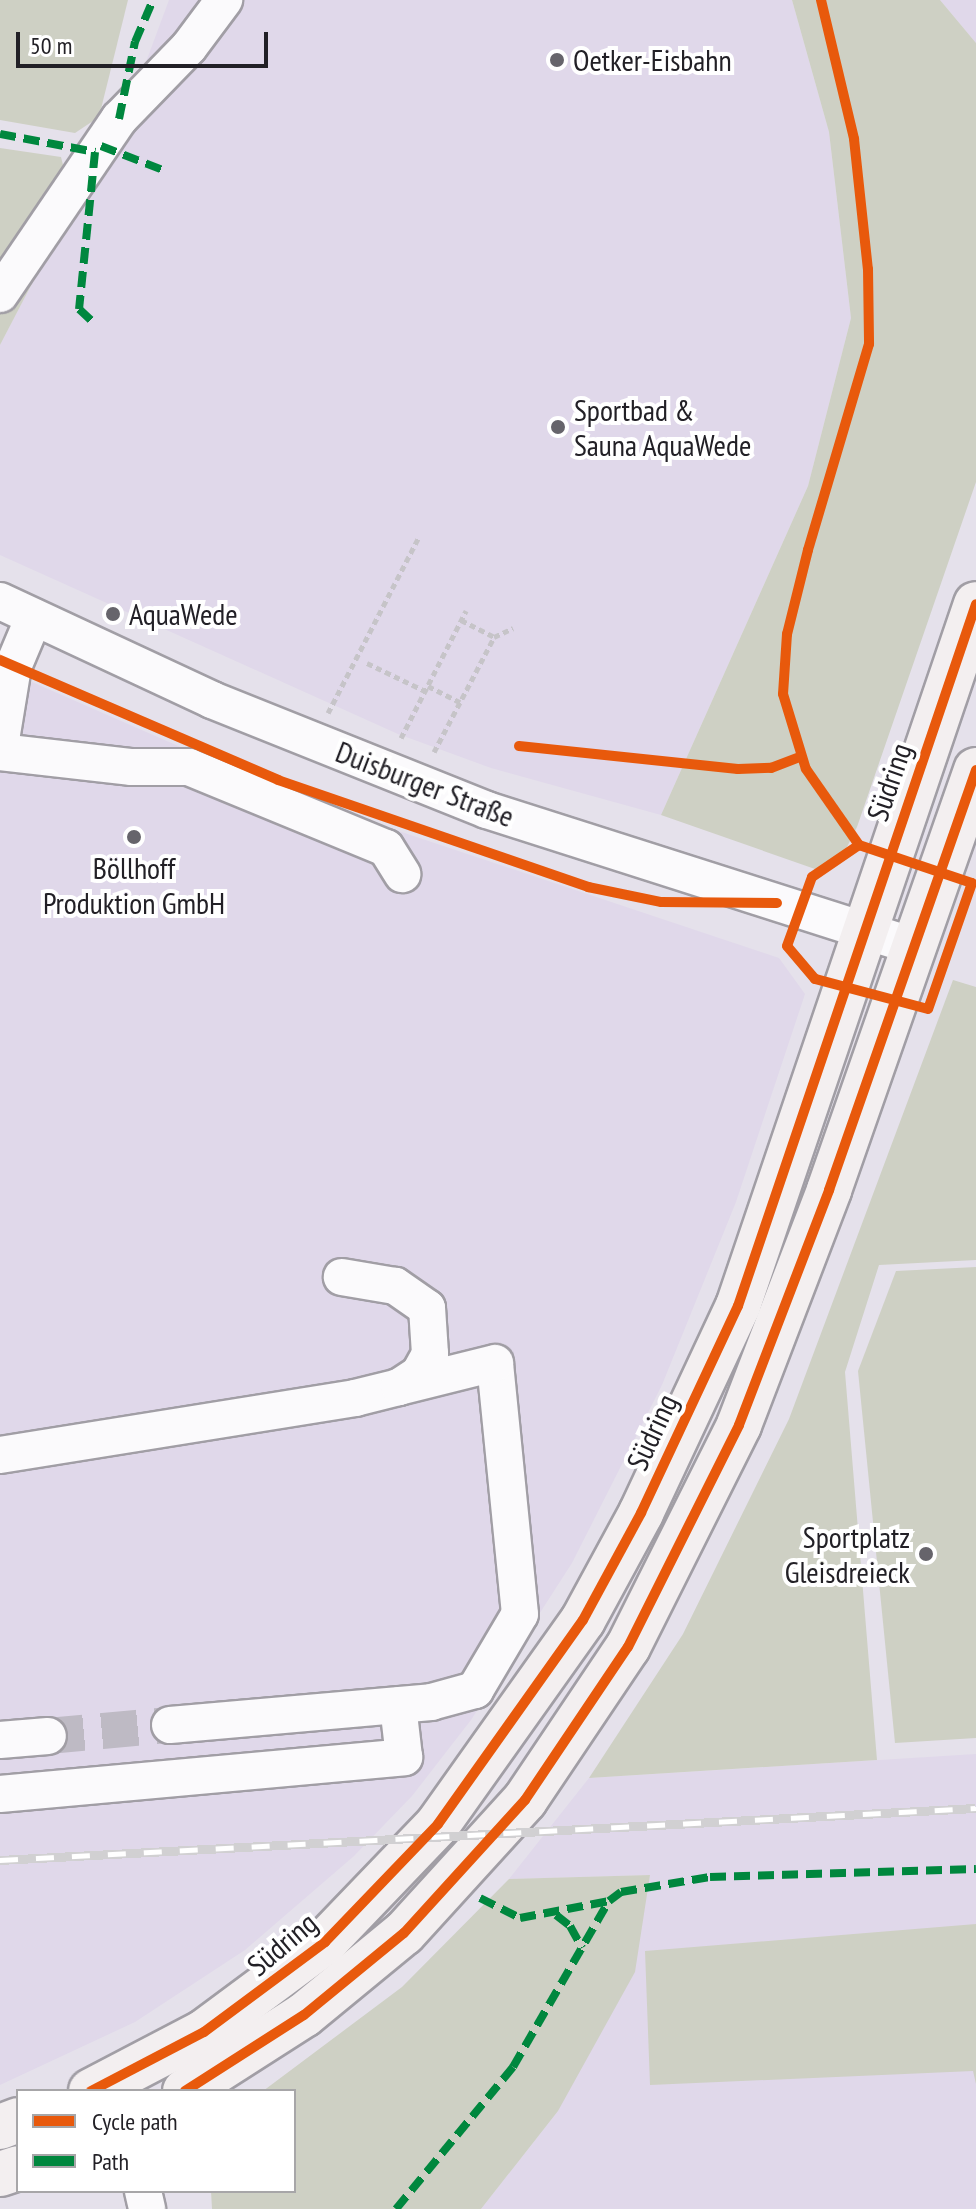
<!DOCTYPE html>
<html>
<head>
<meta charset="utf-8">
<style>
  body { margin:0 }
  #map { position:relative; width:976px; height:2209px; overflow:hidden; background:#e5e1eb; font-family:"PT Sans Narrow",sans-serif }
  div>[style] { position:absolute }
  .built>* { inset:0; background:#e0d8ea }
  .green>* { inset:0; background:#ced0c4 }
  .minor-tunnel>* { height:36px; margin-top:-18px; transform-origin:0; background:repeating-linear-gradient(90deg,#bebac4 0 36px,transparent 0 54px) }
  .path>* { height:5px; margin-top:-2.5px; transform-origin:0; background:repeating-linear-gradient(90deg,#c6c4c8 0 6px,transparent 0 10px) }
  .roads { filter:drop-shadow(2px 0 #a19ea5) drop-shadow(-2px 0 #a19ea5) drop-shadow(0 2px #a19ea5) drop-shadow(0 -2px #a19ea5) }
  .minor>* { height:36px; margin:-18px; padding:0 18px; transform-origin:18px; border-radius:18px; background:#fbfafc }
  .major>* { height:44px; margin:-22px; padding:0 22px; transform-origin:22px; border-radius:22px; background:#f3eff0 }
  .rail>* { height:9px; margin-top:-4.5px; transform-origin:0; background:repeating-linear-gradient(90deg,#fff 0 18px,#d1d0d2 0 36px); box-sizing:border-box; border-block:2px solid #d1d0d2 }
  .quiet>* { height:8px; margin-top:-4px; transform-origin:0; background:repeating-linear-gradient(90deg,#00873e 0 16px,transparent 0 24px) }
  .cycleway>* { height:10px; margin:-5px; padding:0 5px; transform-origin:5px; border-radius:5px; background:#e8590c }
  .dots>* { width:22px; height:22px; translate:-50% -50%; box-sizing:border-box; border:4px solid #fff; border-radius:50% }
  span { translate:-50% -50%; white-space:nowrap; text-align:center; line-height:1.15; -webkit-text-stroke:8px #fff; paint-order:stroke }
  .poi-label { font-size:30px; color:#222026 }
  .left { translate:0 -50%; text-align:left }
  .right { translate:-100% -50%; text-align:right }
  .street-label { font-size:30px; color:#222026 }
  .legend { position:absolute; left:16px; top:2089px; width:280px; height:104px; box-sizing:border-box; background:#fff; border:2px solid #a7a6a8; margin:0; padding:10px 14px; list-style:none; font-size:24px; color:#222026 }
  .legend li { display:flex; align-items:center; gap:16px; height:40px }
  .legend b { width:40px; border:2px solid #a7a6a8 }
  .scale { position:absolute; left:16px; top:32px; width:252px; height:36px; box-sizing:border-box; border:4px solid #222026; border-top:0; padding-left:10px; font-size:24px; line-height:28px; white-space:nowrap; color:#222026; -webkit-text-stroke:6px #fff; paint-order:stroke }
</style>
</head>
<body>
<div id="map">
  <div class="built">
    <i style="clip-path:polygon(169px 0,792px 0,829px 132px,851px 318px,808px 486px,661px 815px,491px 768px,398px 734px,0 555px,0 345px,143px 70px)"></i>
    <i style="clip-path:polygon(940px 0,976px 0,976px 43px)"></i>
    <i style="clip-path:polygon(0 668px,288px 794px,779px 958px,805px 994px,736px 1202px,662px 1385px,572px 1563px,471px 1720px,412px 1796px,354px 1856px,245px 1950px,135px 2022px,0 2085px)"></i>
    <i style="clip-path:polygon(976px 1754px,976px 2209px,481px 2209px,558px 2111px,650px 1875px,509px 1879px,589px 1778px)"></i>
  </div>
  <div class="green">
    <i style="clip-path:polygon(0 0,128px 0,99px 117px,75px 133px,0 120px)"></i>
    <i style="clip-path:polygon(792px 0,940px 0,976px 43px,976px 482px,857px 827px,844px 853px,815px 869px,661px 815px,808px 486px,851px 318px,829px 132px)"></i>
    <i style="clip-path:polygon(0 148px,61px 157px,73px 205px,0 345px)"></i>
    <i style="clip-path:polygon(953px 980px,976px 987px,976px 1260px,879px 1265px,845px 1372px,877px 1760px,589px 1778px,683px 1634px,789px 1419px)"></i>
    <i style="clip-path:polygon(976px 1267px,976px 1738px,895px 1743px,858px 1371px,896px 1271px)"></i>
    <i style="clip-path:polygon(650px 1875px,635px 1972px,558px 2111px,481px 2209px,212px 2209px,211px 2191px,294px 2191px,294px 2091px,263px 2091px,402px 1987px,509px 1879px)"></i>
    <i style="clip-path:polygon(976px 1924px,976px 2084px,973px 2071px,650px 2085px,645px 1951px)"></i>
  </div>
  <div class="minor-tunnel">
    <i style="left:48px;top:1736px;width:122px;rotate:-5.2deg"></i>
  </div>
  <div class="path">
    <i style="left:461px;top:620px;width:37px;rotate:27deg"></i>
    <i style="left:367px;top:663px;width:64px;rotate:25.8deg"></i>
    <i style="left:428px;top:686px;width:36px;rotate:27deg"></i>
    <i style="left:328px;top:713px;width:198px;rotate:-62.7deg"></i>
    <i style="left:401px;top:738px;width:143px;rotate:-62.9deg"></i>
    <i style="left:434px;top:752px;width:130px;rotate:-62.4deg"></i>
    <i style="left:494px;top:637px;width:21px;rotate:-25deg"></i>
    <i style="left:800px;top:757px;width:65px;rotate:-105.1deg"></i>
    <i style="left:783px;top:694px;width:60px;rotate:-86.2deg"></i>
    <i style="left:787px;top:634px;width:301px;rotate:-74.2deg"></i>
    <i style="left:869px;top:344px;width:75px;rotate:-90.8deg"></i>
    <i style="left:868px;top:269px;width:131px;rotate:-96.1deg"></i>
    <i style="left:854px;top:139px;width:143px;rotate:-103.4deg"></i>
  </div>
  <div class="roads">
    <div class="minor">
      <i style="left:0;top:294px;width:212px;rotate:-55.8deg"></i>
      <i style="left:119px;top:119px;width:100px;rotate:-45.8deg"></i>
      <i style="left:189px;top:47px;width:59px;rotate:-53.3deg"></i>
      <i style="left:0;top:601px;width:234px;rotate:25deg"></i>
      <i style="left:212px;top:700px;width:296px;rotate:21.8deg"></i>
      <i style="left:487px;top:810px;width:449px;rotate:17.7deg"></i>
      <i style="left:0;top:746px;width:80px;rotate:-80.7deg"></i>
      <i style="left:13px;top:667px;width:54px;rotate:-67.2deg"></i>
      <i style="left:0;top:752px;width:133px;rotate:6.5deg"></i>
      <i style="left:132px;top:767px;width:57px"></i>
      <i style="left:189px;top:767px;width:213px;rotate:22.4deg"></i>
      <i style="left:386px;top:848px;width:31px;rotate:58deg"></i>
      <i style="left:0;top:1455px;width:360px;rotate:-9.1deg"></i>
      <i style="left:355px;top:1398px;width:45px;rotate:-14deg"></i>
      <i style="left:399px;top:1387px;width:24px;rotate:-33deg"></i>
      <i style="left:419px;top:1374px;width:23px;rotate:-61deg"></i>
      <i style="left:430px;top:1354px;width:46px;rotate:-93.7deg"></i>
      <i style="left:427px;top:1308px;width:39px;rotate:-145deg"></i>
      <i style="left:395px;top:1286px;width:54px;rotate:-170.4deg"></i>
      <i style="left:170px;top:1725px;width:262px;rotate:-5deg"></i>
      <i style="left:431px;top:1702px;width:46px;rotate:-15.3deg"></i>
      <i style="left:475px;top:1690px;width:88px;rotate:-59.4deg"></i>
      <i style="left:520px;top:1614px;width:252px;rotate:-95.7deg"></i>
      <i style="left:495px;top:1363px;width:99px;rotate:166deg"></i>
      <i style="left:0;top:1740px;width:48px;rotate:-4.8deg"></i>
      <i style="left:0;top:1794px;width:406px;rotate:-5.2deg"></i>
      <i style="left:404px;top:1757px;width:52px;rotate:-96.6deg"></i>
      <i style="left:143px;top:2191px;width:18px;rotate:77deg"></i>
    </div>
    <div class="major">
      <i style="left:91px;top:2091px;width:127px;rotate:-27.6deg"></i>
      <i style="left:204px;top:2032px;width:151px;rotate:-36.6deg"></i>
      <i style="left:325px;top:1942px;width:163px;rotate:-46.2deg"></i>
      <i style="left:438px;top:1824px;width:250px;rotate:-54.6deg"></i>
      <i style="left:583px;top:1620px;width:122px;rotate:-61.5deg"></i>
      <i style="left:641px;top:1513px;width:229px;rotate:-64.9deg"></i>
      <i style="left:738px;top:1306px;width:741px;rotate:-71.27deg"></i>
      <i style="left:185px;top:2091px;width:141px;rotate:-32.6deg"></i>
      <i style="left:304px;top:2015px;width:129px;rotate:-39.4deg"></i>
      <i style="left:404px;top:1933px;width:180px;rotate:-47.7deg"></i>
      <i style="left:525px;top:1800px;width:184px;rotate:-56.1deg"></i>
      <i style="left:628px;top:1647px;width:248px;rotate:-63.4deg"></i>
      <i style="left:739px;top:1425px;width:252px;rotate:-69deg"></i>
      <i style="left:829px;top:1190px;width:445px;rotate:-70.7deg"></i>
      <i style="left:0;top:2127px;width:19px;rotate:-21deg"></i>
      <i style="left:0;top:2174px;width:19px;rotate:-18deg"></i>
    </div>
  </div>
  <div class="rail">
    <i style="left:0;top:1860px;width:977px;rotate:-3.05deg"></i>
  </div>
  <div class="quiet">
    <i style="left:119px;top:119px;width:79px;rotate:-78.3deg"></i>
    <i style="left:135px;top:42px;width:46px;rotate:-66.8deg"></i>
    <i style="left:0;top:134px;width:97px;rotate:10.7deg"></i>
    <i style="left:95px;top:152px;width:158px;rotate:95.8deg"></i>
    <i style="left:79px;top:309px;width:19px;rotate:43deg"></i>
    <i style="left:101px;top:146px;width:66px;rotate:21.2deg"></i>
    <i style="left:480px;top:1898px;width:45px;rotate:26.6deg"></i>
    <i style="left:520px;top:1918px;width:91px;rotate:-10.8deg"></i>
    <i style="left:556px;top:1915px;width:18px;rotate:38deg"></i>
    <i style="left:570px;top:1926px;width:25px;rotate:61deg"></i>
    <i style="left:396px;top:2209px;width:184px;rotate:-50.5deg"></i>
    <i style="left:513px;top:2067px;width:192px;rotate:-60deg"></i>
    <i style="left:609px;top:1901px;width:15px;rotate:-37deg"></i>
    <i style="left:621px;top:1892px;width:90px;rotate:-9.6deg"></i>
    <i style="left:710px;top:1877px;width:266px;rotate:-1.7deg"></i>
  </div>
  <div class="cycleway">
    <i style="left:821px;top:0;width:143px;rotate:76.6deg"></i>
    <i style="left:854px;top:139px;width:131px;rotate:83.9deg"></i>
    <i style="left:868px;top:269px;width:75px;rotate:89.2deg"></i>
    <i style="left:869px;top:344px;width:215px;rotate:106.5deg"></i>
    <i style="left:808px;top:550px;width:87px;rotate:104deg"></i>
    <i style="left:787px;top:634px;width:60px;rotate:93.8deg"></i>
    <i style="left:783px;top:694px;width:78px;rotate:73deg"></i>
    <i style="left:806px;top:769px;width:93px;rotate:55.1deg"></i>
    <i style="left:859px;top:845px;width:119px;rotate:18.6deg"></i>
    <i style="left:972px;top:883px;width:133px;rotate:109.2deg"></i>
    <i style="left:928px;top:1009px;width:117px;rotate:-165.1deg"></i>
    <i style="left:815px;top:979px;width:43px;rotate:-130.3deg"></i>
    <i style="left:787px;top:946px;width:73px;rotate:-70.1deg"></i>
    <i style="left:812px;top:877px;width:57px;rotate:-34.2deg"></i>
    <i style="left:0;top:660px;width:303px;rotate:23.3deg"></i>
    <i style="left:278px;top:780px;width:328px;rotate:19deg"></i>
    <i style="left:588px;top:887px;width:75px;rotate:11.6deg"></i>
    <i style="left:661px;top:902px;width:116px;rotate:0.5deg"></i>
    <i style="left:519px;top:746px;width:220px;rotate:6deg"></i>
    <i style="left:738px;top:769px;width:33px;rotate:-2deg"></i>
    <i style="left:771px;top:768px;width:31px;rotate:-21deg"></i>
    <i style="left:91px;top:2091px;width:127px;rotate:-27.6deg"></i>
    <i style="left:204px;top:2032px;width:151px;rotate:-36.6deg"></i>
    <i style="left:325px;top:1942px;width:163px;rotate:-46.2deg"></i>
    <i style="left:438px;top:1824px;width:250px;rotate:-54.6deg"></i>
    <i style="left:583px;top:1620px;width:122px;rotate:-61.5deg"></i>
    <i style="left:641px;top:1513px;width:229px;rotate:-64.9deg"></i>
    <i style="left:738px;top:1306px;width:741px;rotate:-71.27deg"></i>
    <i style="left:185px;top:2091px;width:141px;rotate:-32.6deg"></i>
    <i style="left:304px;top:2015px;width:129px;rotate:-39.4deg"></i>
    <i style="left:404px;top:1933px;width:180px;rotate:-47.7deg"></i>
    <i style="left:525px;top:1800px;width:184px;rotate:-56.1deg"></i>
    <i style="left:628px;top:1647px;width:248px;rotate:-63.4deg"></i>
    <i style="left:739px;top:1425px;width:252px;rotate:-69deg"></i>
    <i style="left:829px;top:1190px;width:445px;rotate:-70.7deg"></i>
  </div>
  <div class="dots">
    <i style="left:557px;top:60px;background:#66646b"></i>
    <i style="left:558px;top:427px;background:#66646b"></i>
    <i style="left:113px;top:614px;background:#66646b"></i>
    <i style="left:134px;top:837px;background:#66646b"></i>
    <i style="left:926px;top:1554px;background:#66646b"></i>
  </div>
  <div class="poi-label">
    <span class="left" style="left:573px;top:60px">Oetker-Eisbahn</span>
    <span class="left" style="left:574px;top:427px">Sportbad &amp;<br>Sauna AquaWede</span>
    <span class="left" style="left:129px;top:614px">AquaWede</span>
    <span style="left:134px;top:885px">Böllhoff<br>Produktion GmbH</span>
    <span class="right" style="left:910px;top:1554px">Sportplatz<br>Gleisdreieck</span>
  </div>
  <div class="street-label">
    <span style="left:889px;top:782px;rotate:-71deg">Südring</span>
    <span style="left:425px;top:784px;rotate:21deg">Duisburger Straße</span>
    <span style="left:652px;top:1432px;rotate:-65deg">Südring</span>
    <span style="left:282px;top:1944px;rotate:-40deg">Südring</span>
  </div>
  <ul class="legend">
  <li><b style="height:10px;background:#e8590c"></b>Cycle path</li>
  <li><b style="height:10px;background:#00873e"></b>Path</li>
  </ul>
  <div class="scale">50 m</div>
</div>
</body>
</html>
